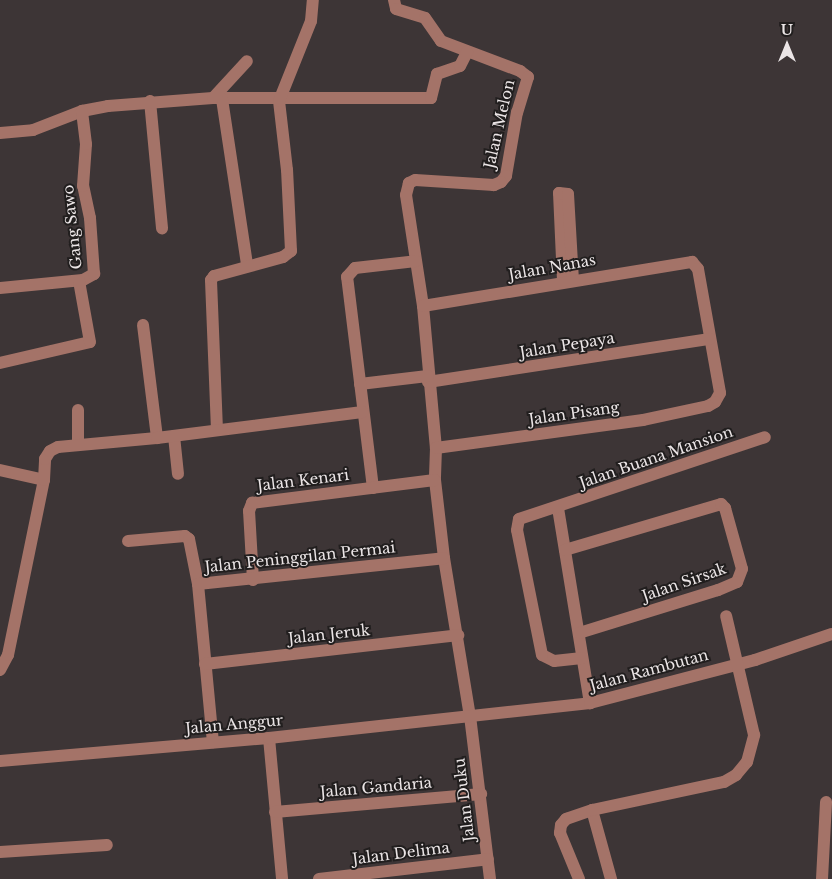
<!DOCTYPE html>
<html>
<head>
<meta charset="utf-8">
<style>
  body { margin:0 }
  #map { position:relative; width:832px; height:879px; overflow:hidden; background:#3d3536; font-family:"Libre Baskerville",serif }
  div>[style] { position:absolute }
  .minor>* { height:12px; margin:-6px; padding:0 6px; transform-origin:6px; border-radius:6px; background:#a47368 }
  span { translate:-50% -50%; white-space:nowrap; text-align:center; line-height:1.15; -webkit-text-stroke:4px #211e1e; paint-order:stroke }
  .street-label { font-size:15px; color:#ebe5e6 }
  .north { position:absolute; left:762px; top:20px; width:50px; height:50px; -webkit-text-stroke:4px #211e1e; paint-order:stroke; rotate:0deg; font-size:14px; font-weight:700; line-height:20px; text-align:center; color:#ebe5e6 }
  .north::after { content:''; display:block; margin:auto; width:18px; height:22px; background:#ebe5e6; clip-path:polygon(50% 0,100% 100%,50% 72%,0 100%) }
</style>
</head>
<body>
<div id="map">
  <div class="minor">
    <i style="left:394px;top:0;width:9px;rotate:77deg"></i>
    <i style="left:396px;top:9px;width:30px;rotate:17deg"></i>
    <i style="left:425px;top:18px;width:28px;rotate:55deg"></i>
    <i style="left:441px;top:41px;width:85px;rotate:20.8deg"></i>
    <i style="left:520px;top:71px;width:10px;rotate:37deg"></i>
    <i style="left:528px;top:77px;width:37px;rotate:107deg"></i>
    <i style="left:517px;top:112px;width:65px;rotate:99.8deg"></i>
    <i style="left:506px;top:176px;width:8px;rotate:130deg"></i>
    <i style="left:501px;top:182px;width:8px;rotate:157deg"></i>
    <i style="left:494px;top:185px;width:79px;rotate:-176.4deg"></i>
    <i style="left:415px;top:180px;width:7px;rotate:153deg"></i>
    <i style="left:409px;top:183px;width:12px;rotate:104deg"></i>
    <i style="left:406px;top:195px;width:112px;rotate:81.3deg"></i>
    <i style="left:423px;top:306px;width:143px;rotate:84.8deg"></i>
    <i style="left:436px;top:448px;width:32px;rotate:92deg"></i>
    <i style="left:435px;top:480px;width:79px;rotate:83.4deg"></i>
    <i style="left:444px;top:558px;width:160px;rotate:80.7deg"></i>
    <i style="left:470px;top:716px;width:164px;rotate:83deg"></i>
    <i style="left:213px;top:98px;width:218px"></i>
    <i style="left:431px;top:98px;width:25px;rotate:-76deg"></i>
    <i style="left:437px;top:74px;width:24px;rotate:-19deg"></i>
    <i style="left:460px;top:66px;width:16px;rotate:-63deg"></i>
    <i style="left:222px;top:99px;width:168px;rotate:81.4deg"></i>
    <i style="left:150px;top:101px;width:128px;rotate:84.6deg"></i>
    <i style="left:0;top:133px;width:33px;rotate:-5deg"></i>
    <i style="left:33px;top:130px;width:53px;rotate:-21.2deg"></i>
    <i style="left:82px;top:111px;width:26px;rotate:-11deg"></i>
    <i style="left:108px;top:106px;width:105px;rotate:-4.4deg"></i>
    <i style="left:213px;top:98px;width:50px;rotate:-47.4deg"></i>
    <i style="left:563px;top:281px;width:88px;rotate:-92.6deg"></i>
    <i style="left:559px;top:193px;width:9px;rotate:6deg"></i>
    <i style="left:568px;top:194px;width:86px;rotate:86.7deg"></i>
    <i style="left:0;top:288px;width:83px;rotate:-5.5deg"></i>
    <i style="left:83px;top:280px;width:13px;rotate:-29deg"></i>
    <i style="left:94px;top:274px;width:56px;rotate:-94.1deg"></i>
    <i style="left:90px;top:218px;width:33px;rotate:-102deg"></i>
    <i style="left:83px;top:186px;width:42px;rotate:-85.9deg"></i>
    <i style="left:86px;top:144px;width:33px;rotate:-97deg"></i>
    <i style="left:423px;top:306px;width:273px;rotate:-9.3deg"></i>
    <i style="left:692px;top:262px;width:9px;rotate:49deg"></i>
    <i style="left:698px;top:269px;width:126px;rotate:79.9deg"></i>
    <i style="left:720px;top:393px;width:10px;rotate:119deg"></i>
    <i style="left:715px;top:402px;width:8px;rotate:150deg"></i>
    <i style="left:708px;top:406px;width:66px;rotate:167.8deg"></i>
    <i style="left:643px;top:420px;width:209px;rotate:172.3deg"></i>
    <i style="left:143px;top:325px;width:114px;rotate:82.9deg"></i>
    <i style="left:0;top:363px;width:92px;rotate:-13.1deg"></i>
    <i style="left:90px;top:342px;width:62px;rotate:-100.2deg"></i>
    <i style="left:428px;top:382px;width:285px;rotate:-8.7deg"></i>
    <i style="left:360px;top:384px;width:68px;rotate:-6.7deg"></i>
    <i style="left:78px;top:410px;width:35px;rotate:90deg"></i>
    <i style="left:217px;top:430px;width:150px;rotate:-92.3deg"></i>
    <i style="left:211px;top:280px;width:5px;rotate:-53deg"></i>
    <i style="left:214px;top:276px;width:72px;rotate:-15.4deg"></i>
    <i style="left:283px;top:257px;width:10px;rotate:-37deg"></i>
    <i style="left:291px;top:251px;width:81px;rotate:-92.8deg"></i>
    <i style="left:287px;top:170px;width:69px;rotate:-96.6deg"></i>
    <i style="left:279px;top:101px;width:86px;rotate:-68.2deg"></i>
    <i style="left:311px;top:21px;width:21px;rotate:-85deg"></i>
    <i style="left:174px;top:436px;width:38px;rotate:84deg"></i>
    <i style="left:0;top:470px;width:45px;rotate:12.8deg"></i>
    <i style="left:373px;top:488px;width:213px;rotate:-97deg"></i>
    <i style="left:347px;top:277px;width:12px;rotate:-48deg"></i>
    <i style="left:355px;top:268px;width:61px;rotate:-6.5deg"></i>
    <i style="left:558px;top:508px;width:198px;rotate:80.7deg"></i>
    <i style="left:128px;top:541px;width:57px;rotate:-5deg"></i>
    <i style="left:185px;top:536px;width:5px;rotate:37deg"></i>
    <i style="left:189px;top:539px;width:46px;rotate:78.7deg"></i>
    <i style="left:198px;top:584px;width:159px;rotate:84.6deg"></i>
    <i style="left:565px;top:550px;width:163px;rotate:-16.4deg"></i>
    <i style="left:721px;top:504px;width:6px;rotate:45deg"></i>
    <i style="left:725px;top:508px;width:63px;rotate:74.4deg"></i>
    <i style="left:742px;top:569px;width:14px;rotate:111deg"></i>
    <i style="left:737px;top:582px;width:21px;rotate:157deg"></i>
    <i style="left:718px;top:590px;width:145px;rotate:162.8deg"></i>
    <i style="left:253px;top:580px;width:69px;rotate:-93.3deg"></i>
    <i style="left:249px;top:511px;width:9px;rotate:-69deg"></i>
    <i style="left:252px;top:503px;width:184px;rotate:-7.2deg"></i>
    <i style="left:198px;top:584px;width:247px;rotate:-6deg"></i>
    <i style="left:582px;top:658px;width:28px;rotate:174deg"></i>
    <i style="left:554px;top:661px;width:13px;rotate:-153deg"></i>
    <i style="left:542px;top:655px;width:127px;rotate:-101.3deg"></i>
    <i style="left:517px;top:530px;width:11px;rotate:-80deg"></i>
    <i style="left:519px;top:519px;width:259px;rotate:-18.4deg"></i>
    <i style="left:205px;top:664px;width:255px;rotate:-6.5deg"></i>
    <i style="left:0;top:670px;width:17px;rotate:-62deg"></i>
    <i style="left:8px;top:655px;width:179px;rotate:-78.4deg"></i>
    <i style="left:44px;top:480px;width:21px;rotate:-87deg"></i>
    <i style="left:45px;top:459px;width:9px;rotate:-58deg"></i>
    <i style="left:50px;top:451px;width:9px;rotate:-27deg"></i>
    <i style="left:58px;top:447px;width:99px;rotate:-5.2deg"></i>
    <i style="left:157px;top:438px;width:207px;rotate:-7.2deg"></i>
    <i style="left:269px;top:738px;width:142px;rotate:84.7deg"></i>
    <i style="left:0;top:761px;width:270px;rotate:-4.9deg"></i>
    <i style="left:269px;top:738px;width:323px;rotate:-6.2deg"></i>
    <i style="left:590px;top:703px;width:171px;rotate:-14.6deg"></i>
    <i style="left:755px;top:660px;width:81px;rotate:-18.7deg"></i>
    <i style="left:592px;top:810px;width:72px;rotate:74.6deg"></i>
    <i style="left:275px;top:812px;width:207px;rotate:-5deg"></i>
    <i style="left:0;top:852px;width:107px;rotate:-3.7deg"></i>
    <i style="left:319px;top:879px;width:170px;rotate:-6.7deg"></i>
    <i style="left:579px;top:879px;width:50px;rotate:-112.4deg"></i>
    <i style="left:560px;top:833px;width:8px;rotate:-83deg"></i>
    <i style="left:561px;top:825px;width:8px;rotate:-50deg"></i>
    <i style="left:566px;top:819px;width:28px;rotate:-19deg"></i>
    <i style="left:592px;top:810px;width:135px;rotate:-12deg"></i>
    <i style="left:724px;top:782px;width:14px;rotate:-30deg"></i>
    <i style="left:736px;top:775px;width:17px;rotate:-50deg"></i>
    <i style="left:747px;top:762px;width:28px;rotate:-75deg"></i>
    <i style="left:754px;top:735px;width:122px;rotate:-103.2deg"></i>
    <i style="left:822px;top:879px;width:77px;rotate:-87deg"></i>
  </div>
  <div class="street-label">
    <span style="left:499px;top:124px;rotate:-77deg">Jalan Melon</span>
    <span style="left:72px;top:227px;rotate:-96deg">Gang Sawo</span>
    <span style="left:552px;top:267px;rotate:-10deg">Jalan Nanas</span>
    <span style="left:567px;top:345px;rotate:-9deg">Jalan Pepaya</span>
    <span style="left:574px;top:413px;rotate:-8deg">Jalan Pisang</span>
    <span style="left:656px;top:457px;rotate:-19deg">Jalan Buana Mansion</span>
    <span style="left:303px;top:480px;rotate:-7deg">Jalan Kenari</span>
    <span style="left:300px;top:557px;rotate:-6deg">Jalan Peninggilan Permai</span>
    <span style="left:684px;top:582px;rotate:-19deg">Jalan Sirsak</span>
    <span style="left:329px;top:634px;rotate:-6deg">Jalan Jeruk</span>
    <span style="left:649px;top:670px;rotate:-15deg">Jalan Rambutan</span>
    <span style="left:234px;top:724px;rotate:-5deg">Jalan Anggur</span>
    <span style="left:376px;top:787px;rotate:-5deg">Jalan Gandaria</span>
    <span style="left:464px;top:800px;rotate:-97deg">Jalan Duku</span>
    <span style="left:401px;top:853px;rotate:-7deg">Jalan Delima</span>
  </div>
  <div class="north">U</div>
</div>
</body>
</html>
